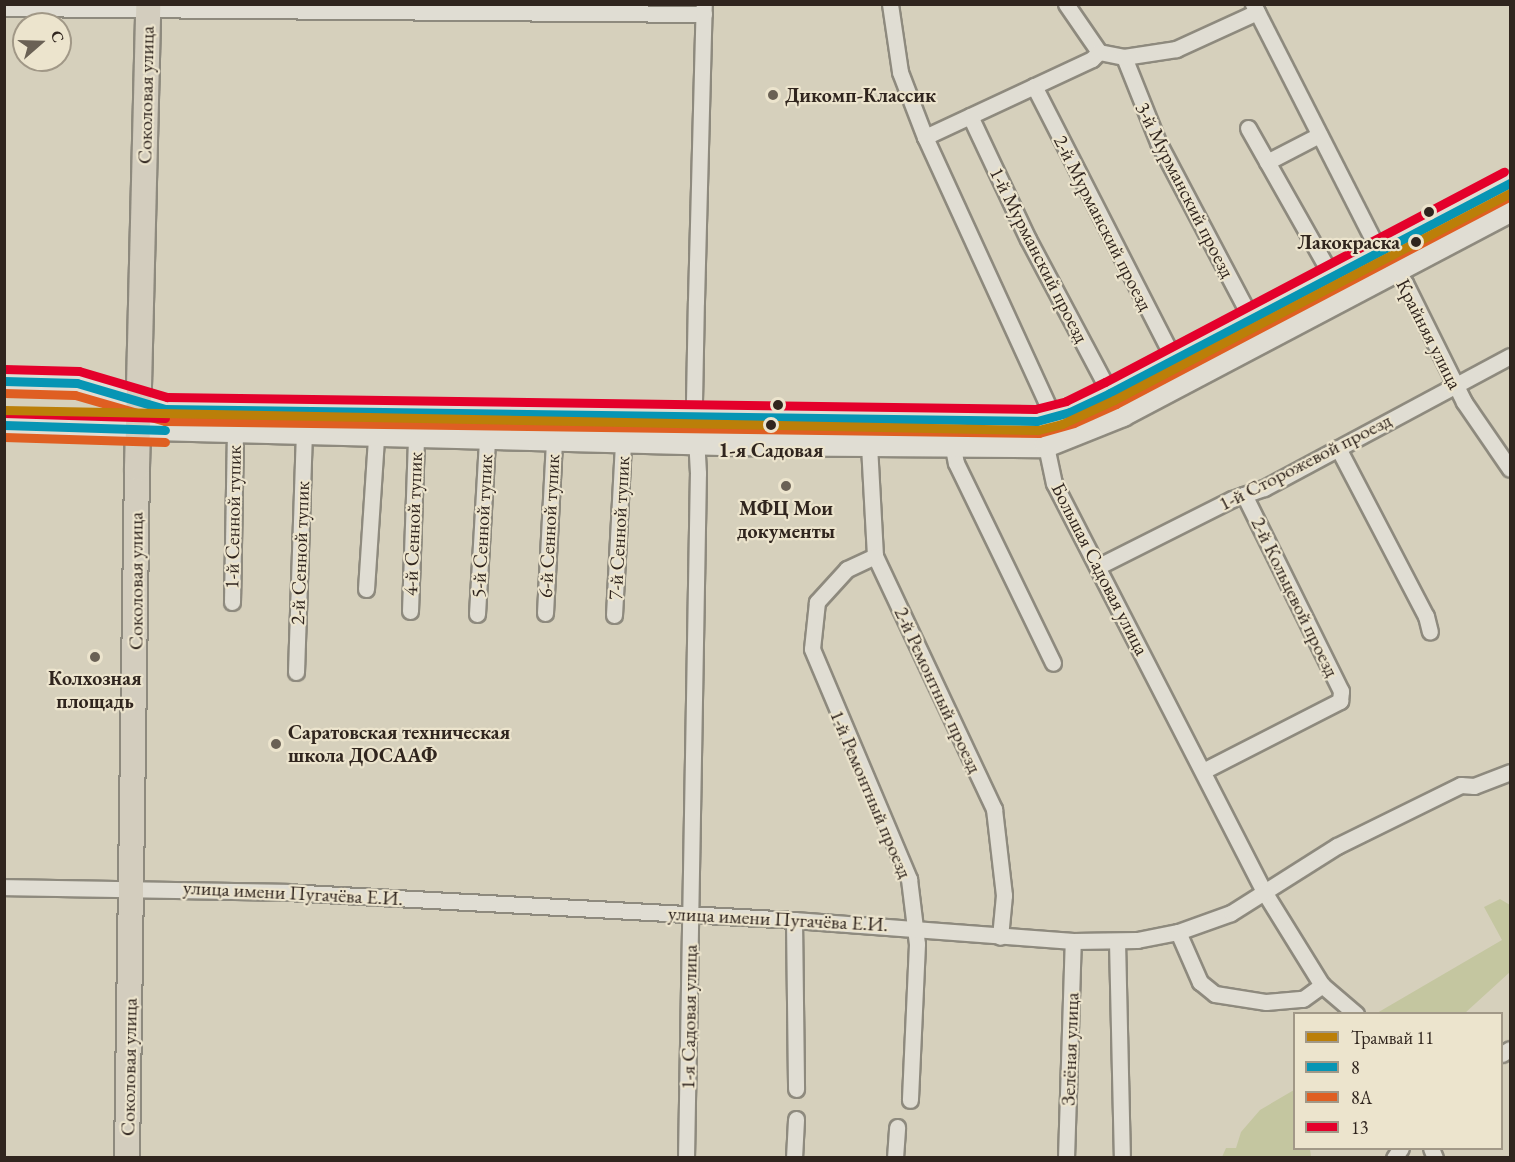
<!DOCTYPE html>
<html>
<head>
<meta charset="utf-8">
<style>
  body { margin:0 }
  #map { position:relative; width:1515px; height:1162px; overflow:hidden; background:#d6d0bc; font-family:"EB Garamond",serif }
  div>[style] { position:absolute }
  .green>* { inset:0; background:#c4c6a0 }
  .roads { filter:drop-shadow(2px 0 #8e8a7e) drop-shadow(-2px 0 #8e8a7e) drop-shadow(0 2px #8e8a7e) drop-shadow(0 -2px #8e8a7e) }
  .minor>* { height:15px; margin:-7.5px; padding:0 7.5px; transform-origin:7.5px; border-radius:7.5px; background:#e0ddd3 }
  .secondary>* { height:22px; margin:-11px; padding:0 11px; transform-origin:11px; border-radius:11px; background:#e0ddd3 }
  .primary>* { height:24px; margin:-12px; padding:0 12px; transform-origin:12px; border-radius:12px; background:#d3cdbe }
  .bus-1>* { height:9px; margin:-4.5px; padding:0 4.5px; transform-origin:4.5px; border-radius:4.5px; background:#0795b4 }
  .bus-2>* { height:9px; margin:-4.5px; padding:0 4.5px; transform-origin:4.5px; border-radius:4.5px; background:#df5f22 }
  .bus-3>* { height:9px; margin:-4.5px; padding:0 4.5px; transform-origin:4.5px; border-radius:4.5px; background:#e4002b }
  .tram-1>* { height:9px; margin:-4.5px; padding:0 4.5px; transform-origin:4.5px; border-radius:4.5px; background:#bb7f09 }
  .dots>* { width:16px; height:16px; translate:-50% -50%; box-sizing:border-box; border:3px solid #ece4cd; border-radius:50% }
  span { translate:-50% -50%; white-space:nowrap; text-align:center; line-height:1.15; -webkit-text-stroke:4.5px #ece4cd; paint-order:stroke }
  .street-label { font-size:20px; color:#30251e }
  .poi-label { font-size:20px; color:#30251e; font-weight:700 }
  .left { translate:0 -50%; text-align:left }
  .stop-label { font-size:20px; color:#30251e; font-weight:700 }
  .right { translate:-100% -50%; text-align:right }
  .frame { position:absolute; inset:0; border:6px solid #30251e; pointer-events:none }
  .legend { position:absolute; left:1293px; top:1012px; width:210px; height:138px; box-sizing:border-box; background:#ece4cd; border:2px solid #a19887; margin:0; padding:8px 10px; list-style:none; font-size:18px; color:#30251e }
  .legend li { display:flex; align-items:center; gap:12px; height:30px }
  .legend b { width:30px; border:2px solid #a19887 }
  .north { position:absolute; left:12px; top:12px; width:60px; height:60px; box-sizing:border-box; background:#ece4cd; border:2px solid #a19887; border-radius:50%; rotate:70deg; font-size:16px; font-weight:700; line-height:24px; text-align:center; color:#30251e }
  .north::after { content:''; display:block; margin:auto; width:21px; height:27px; background:#6a6155; clip-path:polygon(50% 0,100% 100%,50% 72%,0 100%) }
</style>
</head>
<body>
<div id="map">
  <div class="green">
    <i style="clip-path:polygon(1500px 899px,1510px 905px,1510px 972px,1465px 1013px,1377px 1013px,1502px 940px,1484px 907px)"></i>
    <i style="clip-path:polygon(1294px 1090px,1294px 1148px,1310px 1149px,1311px 1157px,1222px 1157px,1226px 1148px,1236px 1148px,1241px 1132px,1260px 1110px)"></i>
  </div>
  <div class="roads">
    <div class="minor">
      <i style="left:890px;top:4px;width:69px;rotate:81.6deg"></i>
      <i style="left:900px;top:72px;width:70px;rotate:69deg"></i>
      <i style="left:925px;top:137px;width:308px;rotate:65.4deg"></i>
      <i style="left:1053px;top:417px;width:30px;rotate:104deg"></i>
      <i style="left:1046px;top:446px;width:38px;rotate:78deg"></i>
      <i style="left:1054px;top:483px;width:458px;rotate:62.8deg"></i>
      <i style="left:1263px;top:890px;width:112px;rotate:58.2deg"></i>
      <i style="left:1322px;top:985px;width:45px;rotate:40.5deg"></i>
      <i style="left:1066px;top:4px;width:58px;rotate:55.5deg"></i>
      <i style="left:1253px;top:4px;width:263px;rotate:63deg"></i>
      <i style="left:1372px;top:238px;width:56px;rotate:53.7deg"></i>
      <i style="left:1405px;top:283px;width:133px;rotate:63.6deg"></i>
      <i style="left:1464px;top:402px;width:81px;rotate:55.5deg"></i>
      <i style="left:4px;top:8px;width:700px;rotate:0.49deg"></i>
      <i style="left:1124px;top:57px;width:92px;rotate:68.2deg"></i>
      <i style="left:1158px;top:142px;width:201px;rotate:62.2deg"></i>
      <i style="left:1034px;top:86px;width:308px;rotate:62.9deg"></i>
      <i style="left:970px;top:116px;width:136px;rotate:64.8deg"></i>
      <i style="left:1028px;top:239px;width:174px;rotate:62deg"></i>
      <i style="left:1248px;top:128px;width:172px;rotate:60.5deg"></i>
      <i style="left:925px;top:137px;width:184px;rotate:-25deg"></i>
      <i style="left:1092px;top:59px;width:10px;rotate:-45deg"></i>
      <i style="left:1099px;top:52px;width:25px;rotate:11deg"></i>
      <i style="left:1124px;top:57px;width:53px;rotate:-8.7deg"></i>
      <i style="left:1176px;top:49px;width:89px;rotate:-24.6deg"></i>
      <i style="left:1267px;top:162px;width:59px;rotate:-27.4deg"></i>
      <i style="left:869px;top:445px;width:111px;rotate:86.9deg"></i>
      <i style="left:875px;top:556px;width:280px;rotate:64.8deg"></i>
      <i style="left:994px;top:809px;width:87px;rotate:83.4deg"></i>
      <i style="left:1004px;top:895px;width:42px;rotate:95.4deg"></i>
      <i style="left:953px;top:448px;width:15px;rotate:79deg"></i>
      <i style="left:956px;top:463px;width:222px;rotate:64.1deg"></i>
      <i style="left:1338px;top:448px;width:190px;rotate:62.4deg"></i>
      <i style="left:1426px;top:616px;width:16px;rotate:76deg"></i>
      <i style="left:875px;top:556px;width:31px;rotate:155deg"></i>
      <i style="left:847px;top:569px;width:45px;rotate:132.3deg"></i>
      <i style="left:817px;top:602px;width:47px;rotate:96.1deg"></i>
      <i style="left:812px;top:649px;width:250px;rotate:67.1deg"></i>
      <i style="left:909px;top:879px;width:65px;rotate:83deg"></i>
      <i style="left:917px;top:944px;width:156px;rotate:92.6deg"></i>
      <i style="left:1099px;top:566px;width:149px;rotate:-26.7deg"></i>
      <i style="left:1232px;top:499px;width:34px;rotate:-19deg"></i>
      <i style="left:1264px;top:488px;width:279px;rotate:-28.2deg"></i>
      <i style="left:366px;top:589px;width:152px;rotate:-86.2deg"></i>
      <i style="left:232px;top:602px;width:170px;rotate:-89deg"></i>
      <i style="left:410px;top:611px;width:174px;rotate:-88deg"></i>
      <i style="left:545px;top:613px;width:173px;rotate:-87deg"></i>
      <i style="left:477px;top:614px;width:176px;rotate:-86.7deg"></i>
      <i style="left:614px;top:615px;width:174px;rotate:-87deg"></i>
      <i style="left:296px;top:672px;width:237px;rotate:-88.1deg"></i>
      <i style="left:1205px;top:770px;width:152px;rotate:-27.1deg"></i>
      <i style="left:1340px;top:701px;width:10px;rotate:-84deg"></i>
      <i style="left:1341px;top:691px;width:219px;rotate:-116.3deg"></i>
      <i style="left:4px;top:887px;width:282px;rotate:1deg"></i>
      <i style="left:286px;top:892px;width:509px;rotate:3.15deg"></i>
      <i style="left:794px;top:920px;width:280px;rotate:4.3deg"></i>
      <i style="left:1073px;top:941px;width:64px;rotate:-0.9deg"></i>
      <i style="left:1137px;top:940px;width:42px;rotate:-11deg"></i>
      <i style="left:1178px;top:932px;width:56px;rotate:-19.7deg"></i>
      <i style="left:1231px;top:913px;width:125px;rotate:-32.3deg"></i>
      <i style="left:1337px;top:846px;width:138px;rotate:-26.2deg"></i>
      <i style="left:1461px;top:785px;width:13px;rotate:4deg"></i>
      <i style="left:1474px;top:786px;width:39px;rotate:-21deg"></i>
      <i style="left:794px;top:920px;width:169px;rotate:89.3deg"></i>
      <i style="left:1178px;top:932px;width:55px;rotate:66.3deg"></i>
      <i style="left:1200px;top:982px;width:19px;rotate:39deg"></i>
      <i style="left:1215px;top:994px;width:52px;rotate:8.9deg"></i>
      <i style="left:1266px;top:1002px;width:37px;rotate:-5deg"></i>
      <i style="left:1303px;top:999px;width:24px;rotate:-36deg"></i>
      <i style="left:1117px;top:941px;width:217px;rotate:88.7deg"></i>
      <i style="left:1502px;top:1054px;width:9px;rotate:-32deg"></i>
      <i style="left:1431px;top:1148px;width:11px;rotate:68deg"></i>
      <i style="left:686px;top:1158px;width:685px;rotate:-89deg"></i>
      <i style="left:698px;top:473px;width:72px;rotate:-93.2deg"></i>
      <i style="left:694px;top:401px;width:100px;rotate:-88.9deg"></i>
      <i style="left:696px;top:301px;width:297px;rotate:-88.5deg"></i>
      <i style="left:794px;top:1158px;width:39px;rotate:-87deg"></i>
      <i style="left:895px;top:1158px;width:31px;rotate:-86deg"></i>
      <i style="left:1066px;top:1158px;width:217px;rotate:-88.2deg"></i>
      <i style="left:1394px;top:1158px;width:12px;rotate:-55deg"></i>
    </div>
    <div class="secondary">
      <i style="left:4px;top:381px;width:73px;rotate:1.6deg"></i>
      <i style="left:77px;top:383px;width:92px;rotate:16.5deg"></i>
      <i style="left:165px;top:409px;width:872px;rotate:0.79deg"></i>
      <i style="left:1037px;top:421px;width:34px;rotate:-15deg"></i>
      <i style="left:1070px;top:412px;width:44px;rotate:-25.4deg"></i>
      <i style="left:1110px;top:393px;width:452px;rotate:-27.7deg"></i>
      <i style="left:4px;top:425px;width:718px;rotate:1.52deg"></i>
      <i style="left:722px;top:444px;width:324px;rotate:0.4deg"></i>
      <i style="left:1046px;top:446px;width:83px;rotate:-21.9deg"></i>
      <i style="left:1123px;top:415px;width:437px;rotate:-27.8deg"></i>
    </div>
    <div class="primary">
      <i style="left:127px;top:1158px;width:690px;rotate:-89.17deg"></i>
      <i style="left:137px;top:468px;width:464px;rotate:-88.6deg"></i>
    </div>
  </div>
  <div class="bus-1">
    <i style="left:4px;top:381px;width:73px;rotate:1.6deg"></i>
    <i style="left:77px;top:383px;width:92px;rotate:16.5deg"></i>
    <i style="left:165px;top:409px;width:872px;rotate:0.79deg"></i>
    <i style="left:1037px;top:421px;width:34px;rotate:-15deg"></i>
    <i style="left:1070px;top:412px;width:44px;rotate:-25.4deg"></i>
    <i style="left:1110px;top:393px;width:452px;rotate:-27.7deg"></i>
    <i style="left:4px;top:425px;width:161px;rotate:1.8deg"></i>
  </div>
  <div class="bus-2">
    <i style="left:4px;top:393px;width:71px;rotate:1.6deg"></i>
    <i style="left:75px;top:395px;width:94px;rotate:16.1deg"></i>
    <i style="left:165px;top:421px;width:874px;rotate:0.79deg"></i>
    <i style="left:1039px;top:433px;width:36px;rotate:-16deg"></i>
    <i style="left:1074px;top:423px;width:46px;rotate:-24.3deg"></i>
    <i style="left:1116px;top:404px;width:446px;rotate:-27.8deg"></i>
    <i style="left:4px;top:437px;width:161px;rotate:1.8deg"></i>
  </div>
  <div class="bus-3">
    <i style="left:4px;top:369px;width:75px;rotate:1.5deg"></i>
    <i style="left:79px;top:371px;width:92px;rotate:16.5deg"></i>
    <i style="left:167px;top:397px;width:868px;rotate:0.79deg"></i>
    <i style="left:1035px;top:409px;width:32px;rotate:-14deg"></i>
    <i style="left:1066px;top:401px;width:43px;rotate:-26deg"></i>
    <i style="left:1105px;top:382px;width:451px;rotate:-27.8deg"></i>
    <i style="left:4px;top:413px;width:161px;rotate:1.8deg"></i>
  </div>
  <div class="tram-1">
    <i style="left:4px;top:410px;width:1034px;rotate:1.11deg"></i>
    <i style="left:1038px;top:430px;width:25px;rotate:-14deg"></i>
    <i style="left:1062px;top:424px;width:57px;rotate:-24.8deg"></i>
    <i style="left:1114px;top:400px;width:447px;rotate:-27.6deg"></i>
  </div>
  <div class="dots">
    <i style="left:773px;top:95px;background:#6a6155"></i>
    <i style="left:1429px;top:212px;background:#30251e"></i>
    <i style="left:1416px;top:242px;background:#30251e"></i>
    <i style="left:778px;top:405px;background:#30251e"></i>
    <i style="left:771px;top:425px;background:#30251e"></i>
    <i style="left:786px;top:486px;background:#6a6155"></i>
    <i style="left:95px;top:657px;background:#6a6155"></i>
    <i style="left:276px;top:744px;background:#6a6155"></i>
  </div>
  <div class="street-label">
    <span style="left:146px;top:95px;rotate:-89deg">Соколовая улица</span>
    <span style="left:1185px;top:190px;rotate:63deg">3-й Мурманский проезд</span>
    <span style="left:1103px;top:223px;rotate:63deg">2-й Мурманский проезд</span>
    <span style="left:1039px;top:255px;rotate:63deg">1-й Мурманский проезд</span>
    <span style="left:1429px;top:334px;rotate:63deg">Крайняя улица</span>
    <span style="left:1305px;top:462px;rotate:-27deg">1-й Сторожевой проезд</span>
    <span style="left:233px;top:517px;rotate:-89deg">1-й Сенной тупик</span>
    <span style="left:413px;top:524px;rotate:-88deg">4-й Сенной тупик</span>
    <span style="left:482px;top:526px;rotate:-87deg">5-й Сенной тупик</span>
    <span style="left:549px;top:526px;rotate:-87deg">6-й Сенной тупик</span>
    <span style="left:619px;top:528px;rotate:-87deg">7-й Сенной тупик</span>
    <span style="left:300px;top:553px;rotate:-88deg">2-й Сенной тупик</span>
    <span style="left:1100px;top:569px;rotate:63deg">Большая Садовая улица</span>
    <span style="left:136px;top:581px;rotate:-90deg">Соколовая улица</span>
    <span style="left:1295px;top:597px;rotate:64deg">2-й Кольцевой проезд</span>
    <span style="left:938px;top:690px;rotate:65deg">2-й Ремонтный проезд</span>
    <span style="left:871px;top:794px;rotate:67deg">1-й Ремонтный проезд</span>
    <span style="left:293px;top:893px;rotate:3deg">улица имени Пугачёва Е.И.</span>
    <span style="left:778px;top:919px;rotate:3deg">улица имени Пугачёва Е.И.</span>
    <span style="left:689px;top:1017px;rotate:-89deg">1-я Садовая улица</span>
    <span style="left:1070px;top:1049px;rotate:-88deg">Зелёная улица</span>
    <span style="left:129px;top:1067px;rotate:-89deg">Соколовая улица</span>
  </div>
  <div class="poi-label">
    <span class="left" style="left:785px;top:95px">Дикомп-Классик</span>
    <span style="left:786px;top:520px">МФЦ Мои<br>документы</span>
    <span style="left:95px;top:690px">Колхозная<br>площадь</span>
    <span class="left" style="left:288px;top:744px">Саратовская техническая<br>школа ДОСААФ</span>
  </div>
  <div class="stop-label">
    <span class="right" style="left:1400px;top:242px">Лакокраска</span>
    <span style="left:771px;top:450px">1-я Садовая</span>
  </div>
  <div class="frame"></div>
  <ul class="legend">
  <li><b style="height:8px;background:#bb7f09"></b>Трамвай 11</li>
  <li><b style="height:8px;background:#0795b4"></b>8</li>
  <li><b style="height:8px;background:#df5f22"></b>8А</li>
  <li><b style="height:8px;background:#e4002b"></b>13</li>
  </ul>
  <div class="north">С</div>
</div>
</body>
</html>
